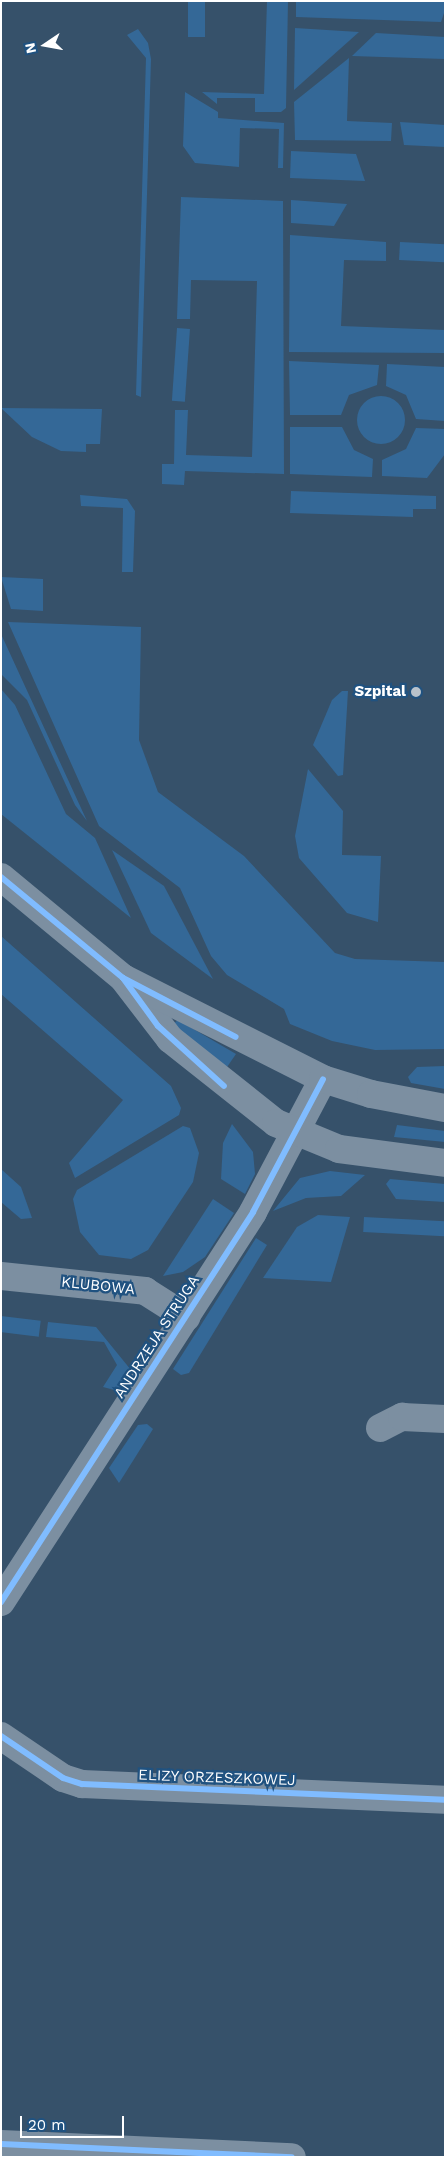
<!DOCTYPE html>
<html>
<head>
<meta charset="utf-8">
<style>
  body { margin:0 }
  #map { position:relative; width:446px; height:2158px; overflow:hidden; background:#36516a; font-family:"Work Sans",sans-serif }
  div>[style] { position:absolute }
  .green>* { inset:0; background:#346897; transform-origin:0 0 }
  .round { border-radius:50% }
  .minor>* { height:28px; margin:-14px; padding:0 14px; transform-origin:14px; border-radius:14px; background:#7c8fa1 }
  .tertiary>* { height:28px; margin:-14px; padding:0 14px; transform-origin:14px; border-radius:14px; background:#7c8fa1 }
  .cycleway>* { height:6px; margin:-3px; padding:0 3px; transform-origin:3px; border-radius:3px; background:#80bcff }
  .dots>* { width:14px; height:14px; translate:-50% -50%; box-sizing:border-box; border:2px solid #205280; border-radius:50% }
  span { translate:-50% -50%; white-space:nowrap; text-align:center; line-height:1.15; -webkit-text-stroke:4.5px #205280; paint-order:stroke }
  .poi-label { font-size:15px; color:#fff; font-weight:700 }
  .right { translate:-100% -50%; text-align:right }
  .street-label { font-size:15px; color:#fff }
  .frame { position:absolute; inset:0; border:2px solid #fff; pointer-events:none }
  .north { position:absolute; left:20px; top:20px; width:50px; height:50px; -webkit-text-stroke:4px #205280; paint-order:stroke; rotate:258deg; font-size:14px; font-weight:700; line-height:20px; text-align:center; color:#fff }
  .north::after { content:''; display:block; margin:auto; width:18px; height:22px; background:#fff; clip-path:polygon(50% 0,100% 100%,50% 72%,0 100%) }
  .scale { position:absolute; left:20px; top:2116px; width:104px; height:22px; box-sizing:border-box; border:2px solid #fff; border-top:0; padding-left:6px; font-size:15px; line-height:18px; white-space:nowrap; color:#fff; -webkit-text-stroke:4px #205280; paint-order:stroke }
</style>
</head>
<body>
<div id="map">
  <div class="green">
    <i style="left:188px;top:1px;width:17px;height:36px"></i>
    <i style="clip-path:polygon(267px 1px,288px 1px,286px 108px,281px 112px,255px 112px,255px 98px,217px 98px,217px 104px,202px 92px,264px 94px)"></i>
    <i style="clip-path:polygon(296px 1px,445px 1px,445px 10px,441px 22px,296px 17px)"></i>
    <i style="clip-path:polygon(295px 28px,359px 32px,294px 90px)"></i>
    <i style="clip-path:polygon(138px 29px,148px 43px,151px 59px,141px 397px,136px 395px,146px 58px,127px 35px)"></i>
    <i style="clip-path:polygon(376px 33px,445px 37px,445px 59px,352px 56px)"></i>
    <i style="clip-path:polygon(349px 58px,347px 121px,392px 123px,391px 141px,295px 140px,294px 102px)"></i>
    <i style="clip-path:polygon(185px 92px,218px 112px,218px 118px,284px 123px,283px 168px,278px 168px,279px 129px,240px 128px,239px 167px,195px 163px,183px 146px)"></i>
    <i style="clip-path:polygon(400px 122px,445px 125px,445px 147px,404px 145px)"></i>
    <i style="clip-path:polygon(291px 151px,356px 154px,365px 181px,290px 178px)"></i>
    <i style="clip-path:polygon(181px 197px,283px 201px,284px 474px,185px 471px,184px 485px,162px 484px,162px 464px,174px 464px,175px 410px,188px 410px,186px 455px,252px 457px,257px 281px,191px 280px,190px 319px,177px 319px)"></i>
    <i style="clip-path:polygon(291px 200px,347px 204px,334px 226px,291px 223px)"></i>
    <i style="clip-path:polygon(290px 235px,386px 242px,386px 261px,344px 260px,341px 326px,445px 330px,445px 353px,289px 352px)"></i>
    <i style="left:400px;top:242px;width:45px;height:18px;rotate:3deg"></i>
    <i style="left:177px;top:328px;width:13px;height:73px;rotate:4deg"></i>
    <i style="clip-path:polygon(289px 361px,379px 365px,377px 385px,349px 395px,341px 415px,290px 415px)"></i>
    <i style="clip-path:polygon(387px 364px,445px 367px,445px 421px,416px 419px,406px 395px,386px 386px)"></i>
    <i class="round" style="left:357px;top:396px;width:48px;height:48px"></i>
    <i style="clip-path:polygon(1px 408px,102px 409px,100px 444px,86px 444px,86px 452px,61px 451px,32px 437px)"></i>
    <i style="clip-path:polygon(290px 427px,342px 427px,354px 450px,373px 459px,372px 477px,290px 474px)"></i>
    <i style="clip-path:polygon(416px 428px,445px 429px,445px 454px,427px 478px,382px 476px,382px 460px,406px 449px)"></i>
    <i style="clip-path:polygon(291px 491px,436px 496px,436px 509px,413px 509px,413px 517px,290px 513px)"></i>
    <i style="clip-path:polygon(80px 495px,127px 499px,135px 511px,133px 572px,122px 572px,123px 508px,81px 506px)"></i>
    <i style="clip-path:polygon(1px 577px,43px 579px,43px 611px,11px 609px)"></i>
    <i style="clip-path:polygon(8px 622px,141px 627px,139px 740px,158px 792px,244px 856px,335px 953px,355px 959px,445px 962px,445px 1049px,375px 1050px,332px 1041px,290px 1024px,284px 1009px,227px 975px,211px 956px,180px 888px,99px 826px)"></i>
    <i style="clip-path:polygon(1px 634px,87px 821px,75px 805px,27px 700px,1px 674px)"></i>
    <i style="clip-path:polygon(1px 689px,15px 705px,66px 814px,95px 838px,131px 918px,1px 814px)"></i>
    <i style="clip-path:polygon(342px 691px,348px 691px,343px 775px,338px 776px,313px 745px,332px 700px)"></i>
    <i style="clip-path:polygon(308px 769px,343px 811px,342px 855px,381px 856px,378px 922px,347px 913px,299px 858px,295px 836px)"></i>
    <i style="clip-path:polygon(112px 850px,164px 886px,213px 979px,151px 933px)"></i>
    <i style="clip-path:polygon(1px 936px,171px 1086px,181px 1108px,179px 1115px,75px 1178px,69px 1163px,123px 1100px,1px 994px)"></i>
    <i style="clip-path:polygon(178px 1020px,236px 1054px,225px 1070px,173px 1024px)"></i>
    <i style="clip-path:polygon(445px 1066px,445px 1089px,411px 1083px,408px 1077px,417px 1067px)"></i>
    <i style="clip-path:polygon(232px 1124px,253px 1152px,255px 1174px,245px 1194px,221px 1179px,223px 1143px)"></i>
    <i style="clip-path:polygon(397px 1125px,445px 1131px,445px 1142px,394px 1137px)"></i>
    <i style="clip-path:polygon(183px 1126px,190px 1128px,199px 1153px,193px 1182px,148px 1250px,131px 1259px,99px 1255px,80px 1232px,73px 1199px,77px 1190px)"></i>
    <i style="clip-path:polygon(1px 1169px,21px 1187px,32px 1218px,21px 1219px,1px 1202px)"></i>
    <i style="clip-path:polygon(330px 1171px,365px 1175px,341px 1196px,306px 1198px,273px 1211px,300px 1178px)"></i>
    <i style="clip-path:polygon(390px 1179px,445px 1184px,445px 1202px,396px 1199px,386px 1184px)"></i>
    <i style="clip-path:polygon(213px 1199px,234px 1213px,205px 1257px,183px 1272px,163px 1276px)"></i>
    <i style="clip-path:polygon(318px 1215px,350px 1217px,331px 1282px,263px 1278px,297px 1227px)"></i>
    <i style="left:364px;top:1217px;width:81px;height:15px;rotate:3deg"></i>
    <i style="clip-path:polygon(256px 1238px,267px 1245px,189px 1373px,181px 1375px,173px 1369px)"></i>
    <i style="left:1px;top:1316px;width:40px;height:16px;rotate:7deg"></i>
    <i style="clip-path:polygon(48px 1322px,96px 1327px,131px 1370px,118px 1391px,103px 1387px,117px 1365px,104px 1342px,46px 1337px)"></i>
    <i style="clip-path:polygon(147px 1424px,153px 1429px,119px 1483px,109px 1468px,138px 1425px)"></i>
  </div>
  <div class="minor">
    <i style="left:1px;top:1276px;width:145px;rotate:5.9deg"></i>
    <i style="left:145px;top:1291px;width:49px;rotate:32.4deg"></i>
    <i style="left:380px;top:1428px;width:25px;rotate:-27deg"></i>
    <i style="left:402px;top:1417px;width:43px;rotate:2.7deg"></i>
    <i style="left:1px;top:1602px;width:464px;rotate:-57.1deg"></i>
    <i style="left:253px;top:1212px;width:150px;rotate:-62.2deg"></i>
    <i style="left:1px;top:1736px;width:75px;rotate:34.1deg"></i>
    <i style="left:63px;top:1778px;width:20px;rotate:18deg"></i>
    <i style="left:82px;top:1784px;width:363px;rotate:2.5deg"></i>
    <i style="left:1px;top:2144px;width:291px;rotate:2.6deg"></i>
  </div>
  <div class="tertiary">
    <i style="left:1px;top:877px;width:158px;rotate:39.6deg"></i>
    <i style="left:123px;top:978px;width:77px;rotate:52.4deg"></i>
    <i style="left:170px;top:1039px;width:135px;rotate:38.4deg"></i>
    <i style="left:276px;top:1123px;width:68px;rotate:22.4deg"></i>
    <i style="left:339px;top:1149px;width:107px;rotate:7.5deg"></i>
    <i style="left:125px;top:979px;width:222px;rotate:26.8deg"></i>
    <i style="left:323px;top:1079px;width:50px;rotate:17.4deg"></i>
    <i style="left:371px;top:1094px;width:75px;rotate:10.7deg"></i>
  </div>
  <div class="cycleway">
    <i style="left:1px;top:877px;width:158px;rotate:39.6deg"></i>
    <i style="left:123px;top:978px;width:59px;rotate:53.9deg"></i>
    <i style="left:158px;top:1026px;width:89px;rotate:42.3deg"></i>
    <i style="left:123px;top:978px;width:127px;rotate:27.6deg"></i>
    <i style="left:1px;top:1602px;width:464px;rotate:-57.1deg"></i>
    <i style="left:253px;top:1212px;width:150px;rotate:-62.2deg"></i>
    <i style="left:1px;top:1736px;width:75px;rotate:34.1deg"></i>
    <i style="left:63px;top:1778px;width:20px;rotate:18deg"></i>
    <i style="left:82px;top:1784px;width:363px;rotate:2.5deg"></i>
    <i style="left:1px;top:2144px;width:291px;rotate:2.6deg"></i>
  </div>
  <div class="dots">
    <i style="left:416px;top:692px;background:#b9c2cb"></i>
  </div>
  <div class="poi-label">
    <span class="right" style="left:406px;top:692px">Szpital</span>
  </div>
  <div class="street-label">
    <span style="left:98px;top:1286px;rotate:6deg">KLUBOWA</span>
    <span style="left:157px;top:1337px;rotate:-57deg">ANDRZEJA STRUGA</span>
    <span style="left:217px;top:1778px;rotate:2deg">ELIZY ORZESZKOWEJ</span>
  </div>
  <div class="frame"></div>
  <div class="north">N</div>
  <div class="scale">20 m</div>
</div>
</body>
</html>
